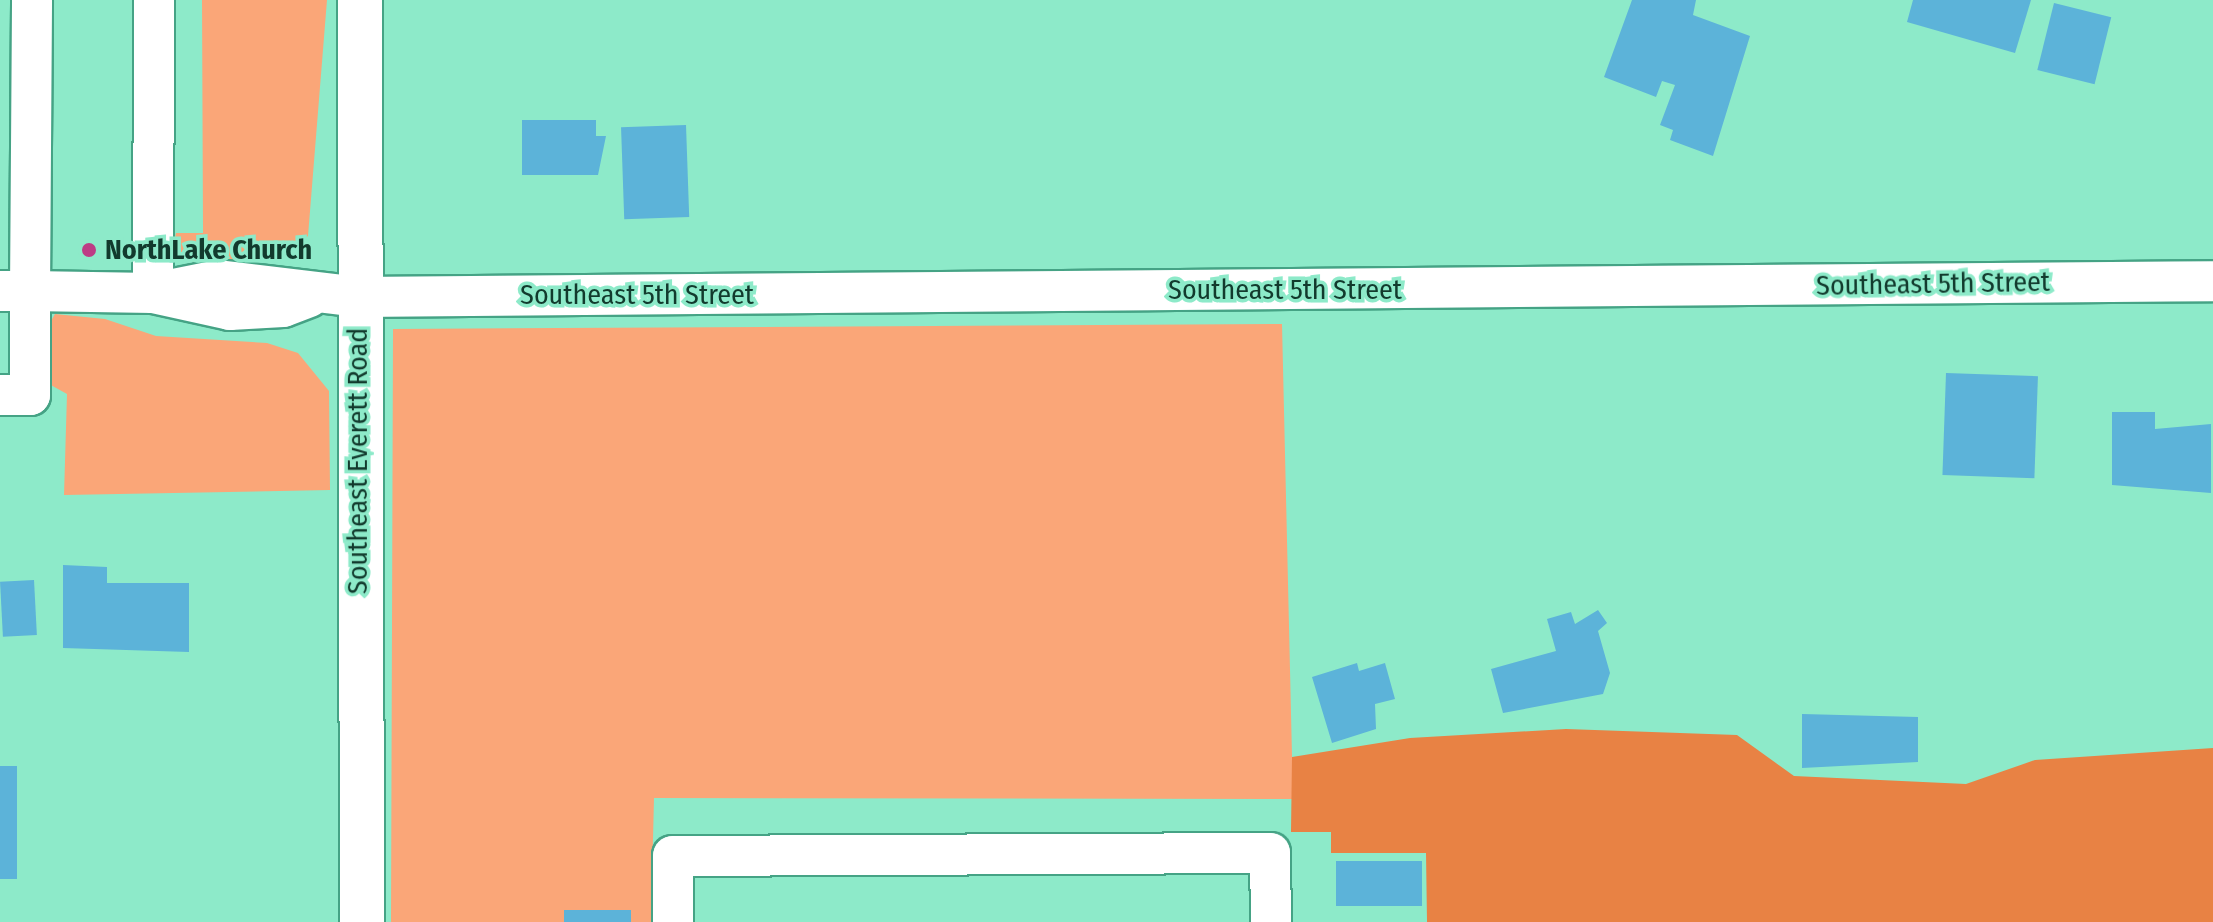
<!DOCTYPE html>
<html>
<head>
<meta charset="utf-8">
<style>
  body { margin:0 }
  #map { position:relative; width:2213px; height:922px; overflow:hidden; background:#8deac9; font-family:"Fira Sans Condensed",sans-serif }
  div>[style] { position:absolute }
  .green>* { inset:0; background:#faa678 }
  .forest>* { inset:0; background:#e88244 }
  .building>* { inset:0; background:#5cb3d9; transform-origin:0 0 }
  .roads { filter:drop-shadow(2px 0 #45a385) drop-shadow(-2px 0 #45a385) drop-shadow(0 2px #45a385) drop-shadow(0 -2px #45a385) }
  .minor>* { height:40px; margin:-20px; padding:0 20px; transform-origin:20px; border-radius:20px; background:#fff }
  .major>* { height:44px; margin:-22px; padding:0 22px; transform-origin:22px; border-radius:22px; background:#fff }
  .dots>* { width:22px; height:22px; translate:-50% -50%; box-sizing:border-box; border:4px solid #8deac9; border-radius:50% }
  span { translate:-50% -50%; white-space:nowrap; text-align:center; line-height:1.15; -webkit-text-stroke:7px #8deac9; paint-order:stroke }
  .poi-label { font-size:28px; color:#123a2d; font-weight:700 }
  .left { translate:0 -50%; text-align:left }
  .street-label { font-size:28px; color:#123a2d }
</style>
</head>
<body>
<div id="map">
  <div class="green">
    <i style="clip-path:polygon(202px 0,327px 0,308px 236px,278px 256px,217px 265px,184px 260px,174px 244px,176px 233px,203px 233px)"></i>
    <i style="clip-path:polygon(55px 314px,105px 319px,156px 336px,267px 343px,298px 353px,329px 391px,330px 490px,64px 495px,67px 394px,49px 384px,47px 328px)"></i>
    <i style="clip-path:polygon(1282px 324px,1293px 799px,654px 798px,651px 922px,391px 922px,393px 329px)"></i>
  </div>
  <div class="forest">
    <i style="clip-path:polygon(1566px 729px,1737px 735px,1794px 776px,1966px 784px,2035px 760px,2213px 748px,2213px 922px,1427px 922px,1426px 853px,1331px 853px,1331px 832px,1291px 832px,1292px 757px,1410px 738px)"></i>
  </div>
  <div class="building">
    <i style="clip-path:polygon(1632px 0,1696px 0,1693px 15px,1750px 36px,1713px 156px,1670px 140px,1673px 130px,1660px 125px,1675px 85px,1662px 81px,1656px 97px,1604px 77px)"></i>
    <i style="clip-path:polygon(1913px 0,2031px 0,2015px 53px,1907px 22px)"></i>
    <i style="left:2054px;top:3px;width:59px;height:69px;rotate:14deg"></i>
    <i style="clip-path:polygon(522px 120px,596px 120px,596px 136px,606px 136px,598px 175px,522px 175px)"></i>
    <i style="left:686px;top:125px;width:92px;height:65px;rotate:88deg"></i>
    <i style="left:1946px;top:373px;width:92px;height:102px;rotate:2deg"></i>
    <i style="clip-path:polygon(2112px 412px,2155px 412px,2155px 429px,2211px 424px,2211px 493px,2112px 485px)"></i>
    <i style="clip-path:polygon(63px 565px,107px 567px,107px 583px,189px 583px,189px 652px,63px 648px)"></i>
    <i style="left:34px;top:580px;width:55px;height:34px;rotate:87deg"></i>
    <i style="clip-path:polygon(1598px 610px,1607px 623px,1598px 631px,1610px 673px,1603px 694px,1503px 713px,1491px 669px,1556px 651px,1547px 619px,1571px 612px,1575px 624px)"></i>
    <i style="clip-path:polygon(1357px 663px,1359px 671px,1385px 663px,1395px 699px,1375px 704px,1376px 729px,1332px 743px,1312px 677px)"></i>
    <i style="clip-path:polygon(1802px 714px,1918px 717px,1918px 762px,1802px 768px)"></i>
    <i style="left:0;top:766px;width:17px;height:113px"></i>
    <i style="left:1422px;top:861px;width:45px;height:86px;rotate:90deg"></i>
    <i style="left:631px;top:910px;width:12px;height:67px;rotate:90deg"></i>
  </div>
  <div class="roads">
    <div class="minor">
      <i style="left:0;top:291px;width:30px"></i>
      <i style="left:30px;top:291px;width:291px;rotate:-89.6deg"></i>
      <i style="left:153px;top:293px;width:66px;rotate:-11.3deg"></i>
      <i style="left:218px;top:280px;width:141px;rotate:6.9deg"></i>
      <i style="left:358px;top:297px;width:1855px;rotate:-0.49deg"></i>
      <i style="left:153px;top:293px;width:293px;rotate:-89.8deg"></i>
      <i style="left:0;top:395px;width:30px"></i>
      <i style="left:30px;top:395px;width:104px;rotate:-90deg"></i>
      <i style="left:30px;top:291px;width:123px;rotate:0.9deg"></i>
      <i style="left:153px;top:293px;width:79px;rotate:12.4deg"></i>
      <i style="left:230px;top:310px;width:53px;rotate:-3.2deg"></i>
      <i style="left:283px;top:307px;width:28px;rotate:-21deg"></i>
      <i style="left:673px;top:922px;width:66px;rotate:-90deg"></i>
      <i style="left:673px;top:856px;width:597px;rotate:-0.29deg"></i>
      <i style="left:1270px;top:853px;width:69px;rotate:89.2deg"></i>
    </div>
    <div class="major">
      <i style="left:360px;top:0;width:922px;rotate:89.88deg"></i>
    </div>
  </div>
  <div class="dots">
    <i style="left:89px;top:250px;background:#bd3c85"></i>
  </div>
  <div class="poi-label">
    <span class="left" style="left:105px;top:250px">NorthLake Church</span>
  </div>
  <div class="street-label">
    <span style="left:1933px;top:284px;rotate:-1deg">Southeast 5th Street</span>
    <span style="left:1285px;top:290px">Southeast 5th Street</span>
    <span style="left:637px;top:295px">Southeast 5th Street</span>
    <span style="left:358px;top:461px;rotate:-90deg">Southeast Everett Road</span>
  </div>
</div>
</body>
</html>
